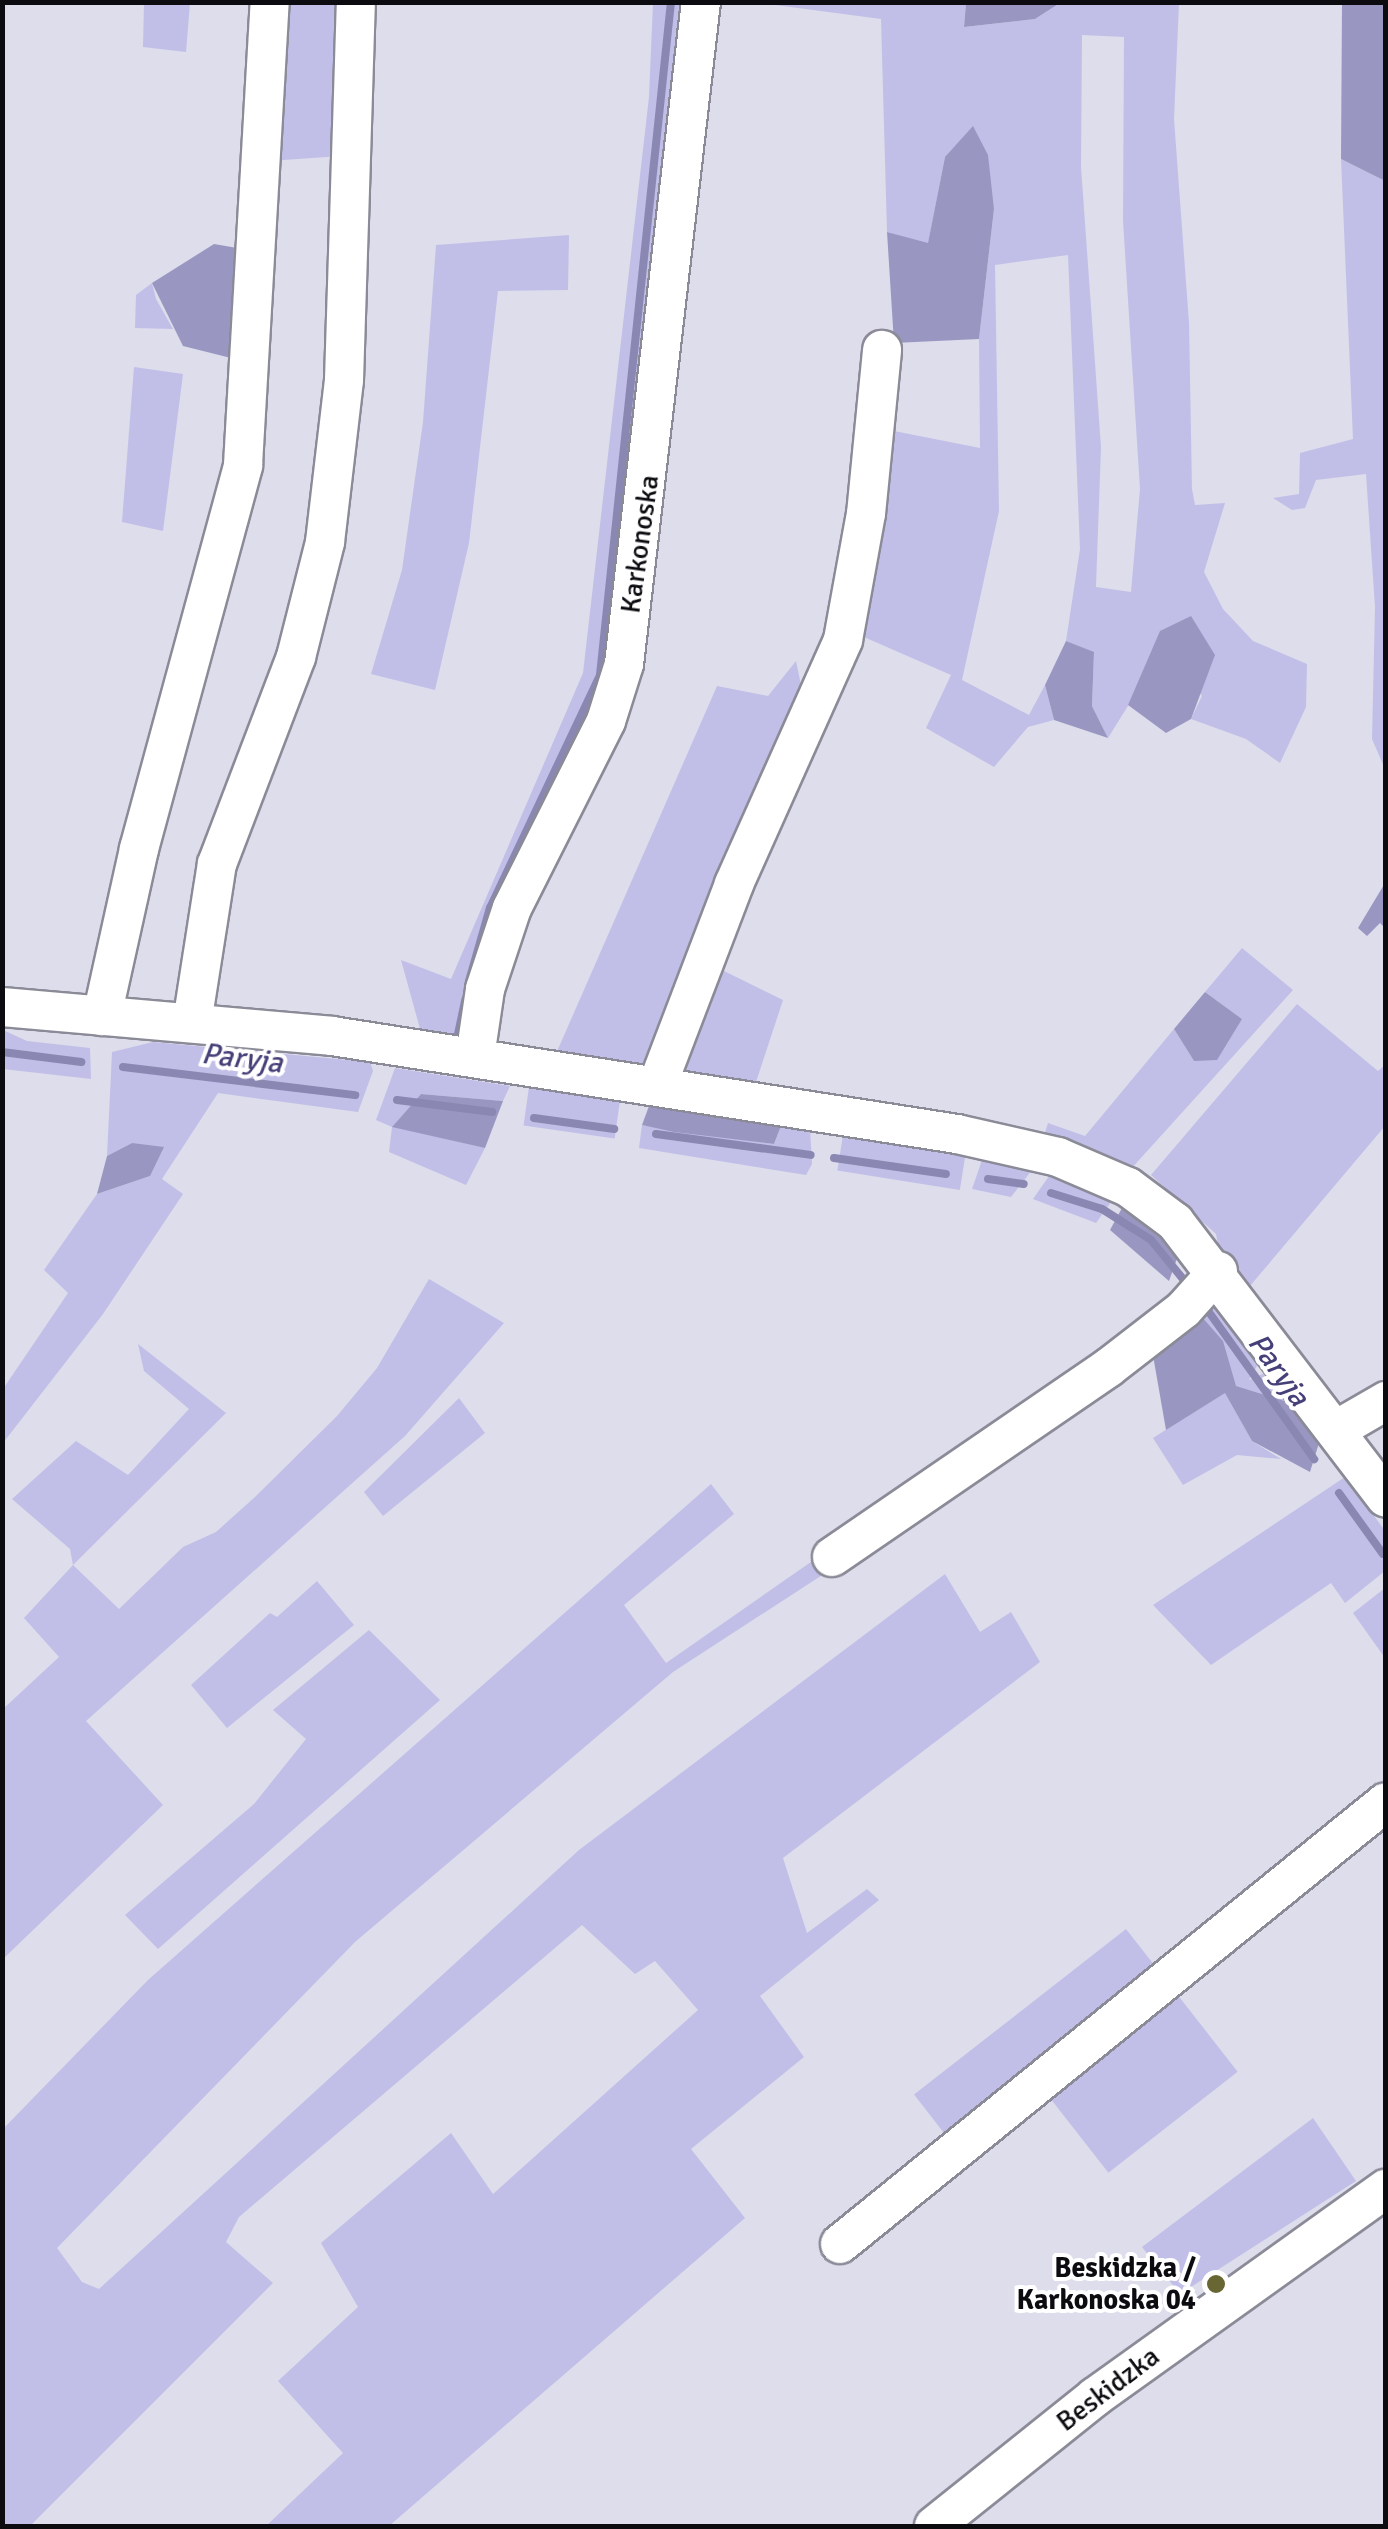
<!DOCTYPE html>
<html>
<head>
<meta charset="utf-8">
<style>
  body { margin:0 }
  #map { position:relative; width:1388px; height:2529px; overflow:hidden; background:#ddddec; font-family:Signika,sans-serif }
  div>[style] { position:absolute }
  .green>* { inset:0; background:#c1bfe7; transform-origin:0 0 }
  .forest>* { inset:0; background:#9997c2 }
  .stream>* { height:8px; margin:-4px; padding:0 4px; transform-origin:4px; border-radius:4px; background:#8a88b3 }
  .roads { filter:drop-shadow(2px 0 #8b8b98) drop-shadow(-2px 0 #8b8b98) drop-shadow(0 2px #8b8b98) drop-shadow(0 -2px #8b8b98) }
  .minor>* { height:38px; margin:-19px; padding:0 19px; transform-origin:19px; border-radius:19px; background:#fff }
  .dots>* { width:28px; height:28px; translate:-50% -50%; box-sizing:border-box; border:5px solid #fff; border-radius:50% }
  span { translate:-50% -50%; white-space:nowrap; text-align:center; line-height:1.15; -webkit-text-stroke:8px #fff; paint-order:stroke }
  .street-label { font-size:28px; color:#0b0b10 }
  .poi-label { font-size:28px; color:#0b0b10; font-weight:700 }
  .right { translate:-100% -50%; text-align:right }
  .water-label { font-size:30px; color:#464079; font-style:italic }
  .frame { position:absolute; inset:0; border:5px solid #0b0b10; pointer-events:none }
</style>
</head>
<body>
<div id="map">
  <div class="green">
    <i style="clip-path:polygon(144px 3px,190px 3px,186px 52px,143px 47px)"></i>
    <i style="clip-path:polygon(280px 3px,346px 3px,341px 156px,269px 161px)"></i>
    <i style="clip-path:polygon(653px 3px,691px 3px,612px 679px,465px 1043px,422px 1036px,401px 960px,451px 979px,583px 673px,649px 97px)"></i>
    <i style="clip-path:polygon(evenodd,761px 3px,966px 3px,964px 27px,1035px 19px,1060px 3px,1179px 3px,1174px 119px,1189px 323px,1192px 489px,1195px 505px,1225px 503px,1204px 572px,1223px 609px,1253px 641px,1307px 664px,1306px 707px,1280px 763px,1246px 739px,1191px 719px,1202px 696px,1160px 632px,1144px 680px,1108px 738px,1092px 706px,1094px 653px,1066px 641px,1080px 549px,1068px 255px,995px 265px,999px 511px,962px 680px,1029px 715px,1045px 685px,1054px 720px,1028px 727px,994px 767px,926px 728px,951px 675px,857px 634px,889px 430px,980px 448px,979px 339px,994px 209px,945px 157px,928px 244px,887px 232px,881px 19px,761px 3px,1082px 35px,1124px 37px,1123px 221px,1140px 489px,1131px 592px,1096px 587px,1101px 447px,1081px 167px,1082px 35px)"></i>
    <i style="clip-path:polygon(1341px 159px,1385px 181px,1385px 769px,1372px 739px,1375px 607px,1366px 474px,1316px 480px,1305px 508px,1292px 510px,1273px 498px,1299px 494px,1300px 453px,1353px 439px)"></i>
    <i style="clip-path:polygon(569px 235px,568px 290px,498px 291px,469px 543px,435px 690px,371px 674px,402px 570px,423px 422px,436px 245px)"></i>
    <i style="clip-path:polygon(152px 283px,156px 299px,173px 329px,135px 328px,136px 295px)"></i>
    <i style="clip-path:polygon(134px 367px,183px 374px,163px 531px,122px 522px)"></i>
    <i style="clip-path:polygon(796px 661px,807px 714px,652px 1070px,555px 1056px,717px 686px,768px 696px)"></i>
    <i style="clip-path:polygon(1242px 948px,1293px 990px,1130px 1170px,1043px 1139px,1048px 1123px,1085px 1136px,1174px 1029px,1194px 1061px,1242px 1019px,1205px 992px)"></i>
    <i style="clip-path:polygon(712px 965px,783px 1000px,756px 1082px,682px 1076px,677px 1044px)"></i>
    <i style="clip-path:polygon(1297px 1004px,1378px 1071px,1385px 1065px,1385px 1126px,1250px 1286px,1219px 1249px,1216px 1234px,1151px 1175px)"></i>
    <i style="clip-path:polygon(3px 1030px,27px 1041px,90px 1048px,91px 1079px,3px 1069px)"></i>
    <i style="clip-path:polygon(153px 1042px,370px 1062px,373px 1071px,358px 1112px,218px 1093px,162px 1179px,183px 1194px,103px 1314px,3px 1443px,3px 1389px,68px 1293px,44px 1270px,97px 1194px,150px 1176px,132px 1143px,107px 1156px,112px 1052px)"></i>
    <i style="clip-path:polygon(395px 1068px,510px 1086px,503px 1101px,421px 1094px,393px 1126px,485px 1148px,466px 1185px,389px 1152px,392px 1127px,376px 1120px)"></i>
    <i style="left:529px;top:1087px;width:92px;height:39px;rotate:8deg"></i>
    <i style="clip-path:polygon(642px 1125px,774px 1144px,781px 1126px,810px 1129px,812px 1164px,806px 1175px,639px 1148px)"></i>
    <i style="left:843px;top:1135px;width:124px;height:36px;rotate:9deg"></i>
    <i style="clip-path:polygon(982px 1160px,1032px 1170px,1011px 1197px,972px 1189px)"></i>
    <i style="clip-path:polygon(1049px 1176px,1111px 1202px,1096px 1223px,1033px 1199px)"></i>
    <i style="clip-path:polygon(429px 1279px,504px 1323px,405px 1436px,86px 1721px,163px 1805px,3px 1959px,3px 1709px,59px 1657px,24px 1618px,73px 1565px,70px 1549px,12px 1499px,76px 1441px,128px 1475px,189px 1409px,144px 1371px,138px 1344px,226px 1413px,73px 1565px,119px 1609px,183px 1547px,216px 1532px,255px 1497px,337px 1416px,377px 1368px)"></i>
    <i style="clip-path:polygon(1210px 1294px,1261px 1359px,1249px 1380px,1267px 1372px,1291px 1403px,1236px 1387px,1194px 1308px)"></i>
    <i style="clip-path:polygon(1225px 1392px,1252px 1441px,1281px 1459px,1237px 1455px,1183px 1485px,1153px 1438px)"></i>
    <i style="clip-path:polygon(459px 1398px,485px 1433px,383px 1516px,364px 1492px)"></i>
    <i style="clip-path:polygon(1345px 1477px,1386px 1532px,1385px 1571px,1345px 1603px,1331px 1583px,1211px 1665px,1153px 1605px)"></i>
    <i style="clip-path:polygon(711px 1484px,734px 1514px,624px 1605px,666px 1663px,821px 1555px,833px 1568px,673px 1672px,355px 1942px,57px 2248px,82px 2282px,99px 2289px,579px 1850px,945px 1574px,980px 1632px,1011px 1612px,1040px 1662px,783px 1858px,807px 1933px,867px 1889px,879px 1900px,760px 1996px,804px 2057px,691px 2149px,745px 2218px,389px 2526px,266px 2526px,343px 2453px,278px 2381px,358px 2307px,321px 2243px,451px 2133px,493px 2194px,698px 2010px,655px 1961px,635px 1974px,582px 1925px,239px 2217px,226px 2242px,273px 2283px,30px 2526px,3px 2526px,2px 2130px,148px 1980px)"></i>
    <i style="clip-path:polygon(317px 1581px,354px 1625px,227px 1728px,191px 1685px,270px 1613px,277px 1617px)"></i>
    <i style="clip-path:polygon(1385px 1588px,1385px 1658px,1353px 1613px)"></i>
    <i style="clip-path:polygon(369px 1630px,440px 1700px,158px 1949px,125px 1915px,254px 1804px,306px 1739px,273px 1710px)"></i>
    <i style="left:1126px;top:1929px;width:55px;height:269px;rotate:52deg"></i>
    <i style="left:1173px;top:1989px;width:105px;height:164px;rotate:52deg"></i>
    <i style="clip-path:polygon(1313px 2118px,1356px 2181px,1180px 2294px,1142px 2247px)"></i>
  </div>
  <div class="forest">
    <i style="clip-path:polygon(966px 3px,966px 2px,1060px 3px,1035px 19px,964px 27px)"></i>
    <i style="clip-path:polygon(1342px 3px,1385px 3px,1385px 181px,1341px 159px)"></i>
    <i style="clip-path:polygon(973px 126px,988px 155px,994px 209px,979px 339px,894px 343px,887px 232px,928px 243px,945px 157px)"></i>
    <i style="clip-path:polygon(214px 244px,243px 249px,239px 360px,183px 346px,152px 283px)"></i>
    <i style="clip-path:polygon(1191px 616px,1215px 655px,1191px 719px,1166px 733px,1128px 705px,1160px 631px)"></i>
    <i style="clip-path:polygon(1066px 641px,1094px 652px,1092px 706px,1108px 738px,1054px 720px,1045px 685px)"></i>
    <i style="clip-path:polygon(1385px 883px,1385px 928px,1380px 923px,1367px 936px,1358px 928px)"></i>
    <i style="clip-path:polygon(1205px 992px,1242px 1019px,1217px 1060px,1194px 1061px,1174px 1029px)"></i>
    <i style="clip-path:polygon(421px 1094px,503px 1101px,485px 1148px,392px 1127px)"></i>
    <i style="clip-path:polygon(649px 1106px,781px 1126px,774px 1144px,674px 1132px,642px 1125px)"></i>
    <i style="clip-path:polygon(132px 1143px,164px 1147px,150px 1176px,97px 1194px,107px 1156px)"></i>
    <i style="clip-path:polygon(1122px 1208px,1179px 1253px,1169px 1281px,1110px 1230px)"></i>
    <i style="clip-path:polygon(1194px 1308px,1223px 1341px,1236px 1386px,1291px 1403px,1319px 1443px,1310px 1472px,1252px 1441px,1225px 1393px,1166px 1430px,1151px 1344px)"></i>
  </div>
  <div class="stream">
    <i style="left:469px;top:981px;width:76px;rotate:-74deg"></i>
    <i style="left:490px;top:908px;width:258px;rotate:-64.7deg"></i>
    <i style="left:600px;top:675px;width:677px;rotate:-83.98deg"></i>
    <i style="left:458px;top:1034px;width:35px;rotate:-78deg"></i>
    <i style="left:2px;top:1052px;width:80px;rotate:7.2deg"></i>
    <i style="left:123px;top:1067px;width:234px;rotate:6.9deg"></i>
    <i style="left:397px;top:1100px;width:96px;rotate:7.2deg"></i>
    <i style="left:534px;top:1118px;width:81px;rotate:7.8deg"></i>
    <i style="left:656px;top:1134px;width:156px;rotate:7.7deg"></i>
    <i style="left:834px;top:1158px;width:113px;rotate:8.1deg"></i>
    <i style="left:988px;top:1179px;width:36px;rotate:8deg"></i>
    <i style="left:1051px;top:1193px;width:53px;rotate:17.4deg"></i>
    <i style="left:1102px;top:1209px;width:58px;rotate:32.3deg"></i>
    <i style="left:1151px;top:1240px;width:50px;rotate:50.6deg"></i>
    <i style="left:1206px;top:1308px;width:186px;rotate:54.4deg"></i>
    <i style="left:1339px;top:1493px;width:75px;rotate:54.2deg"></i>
  </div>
  <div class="roads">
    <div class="minor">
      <i style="left:2px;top:1007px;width:331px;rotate:5deg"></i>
      <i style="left:332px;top:1036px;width:633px;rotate:8.91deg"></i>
      <i style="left:957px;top:1134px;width:104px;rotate:12.8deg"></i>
      <i style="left:1058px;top:1157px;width:76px;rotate:23.2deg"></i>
      <i style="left:1128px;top:1187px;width:59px;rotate:36.7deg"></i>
      <i style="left:1175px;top:1222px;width:347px;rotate:52.6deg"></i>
      <i style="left:102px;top:1016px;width:171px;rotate:-77.5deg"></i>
      <i style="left:139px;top:849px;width:398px;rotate:-74.8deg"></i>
      <i style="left:243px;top:465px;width:464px;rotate:-86.7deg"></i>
      <i style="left:192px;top:1023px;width:161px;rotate:-81.1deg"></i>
      <i style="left:217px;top:864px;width:222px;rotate:-69.1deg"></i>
      <i style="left:296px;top:657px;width:119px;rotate:-75.8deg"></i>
      <i style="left:325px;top:542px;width:163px;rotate:-83.3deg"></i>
      <i style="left:344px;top:380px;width:378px;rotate:-88.2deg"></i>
      <i style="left:475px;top:1057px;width:69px;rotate:-81.6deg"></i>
      <i style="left:485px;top:989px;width:85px;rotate:-71.6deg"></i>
      <i style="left:512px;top:908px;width:209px;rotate:-63.3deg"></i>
      <i style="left:606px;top:721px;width:60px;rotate:-72.5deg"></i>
      <i style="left:624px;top:664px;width:666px;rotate:-83.37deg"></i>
      <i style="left:657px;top:1086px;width:216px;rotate:-69.1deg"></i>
      <i style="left:734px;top:884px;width:267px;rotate:-65.9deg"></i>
      <i style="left:843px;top:640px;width:128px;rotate:-79.7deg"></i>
      <i style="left:866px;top:514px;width:165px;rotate:-84.4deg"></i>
      <i style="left:1336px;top:1430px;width:58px;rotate:-30.1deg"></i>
      <i style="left:832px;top:1557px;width:335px;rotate:-34.4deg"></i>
      <i style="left:1108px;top:1368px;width:96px;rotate:-37.8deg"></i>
      <i style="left:1184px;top:1309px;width:51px;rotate:-48.2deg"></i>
      <i style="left:840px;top:2244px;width:702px;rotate:-38.99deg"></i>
      <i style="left:934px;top:2526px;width:206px;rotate:-38.7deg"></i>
      <i style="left:1095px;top:2397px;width:358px;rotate:-35.6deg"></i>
    </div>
  </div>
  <div class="dots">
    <i style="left:1216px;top:2284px;background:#686632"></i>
  </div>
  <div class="street-label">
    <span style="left:640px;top:544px;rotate:-82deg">Karkonoska</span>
    <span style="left:1108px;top:2389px;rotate:-37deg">Beskidzka</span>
  </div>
  <div class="poi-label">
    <span class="right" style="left:1196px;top:2284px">Beskidzka /<br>Karkonoska 04</span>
  </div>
  <div class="water-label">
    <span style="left:242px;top:1059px;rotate:7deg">Paryja</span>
    <span style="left:1278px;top:1370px;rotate:54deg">Paryja</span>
  </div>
  <div class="frame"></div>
</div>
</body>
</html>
